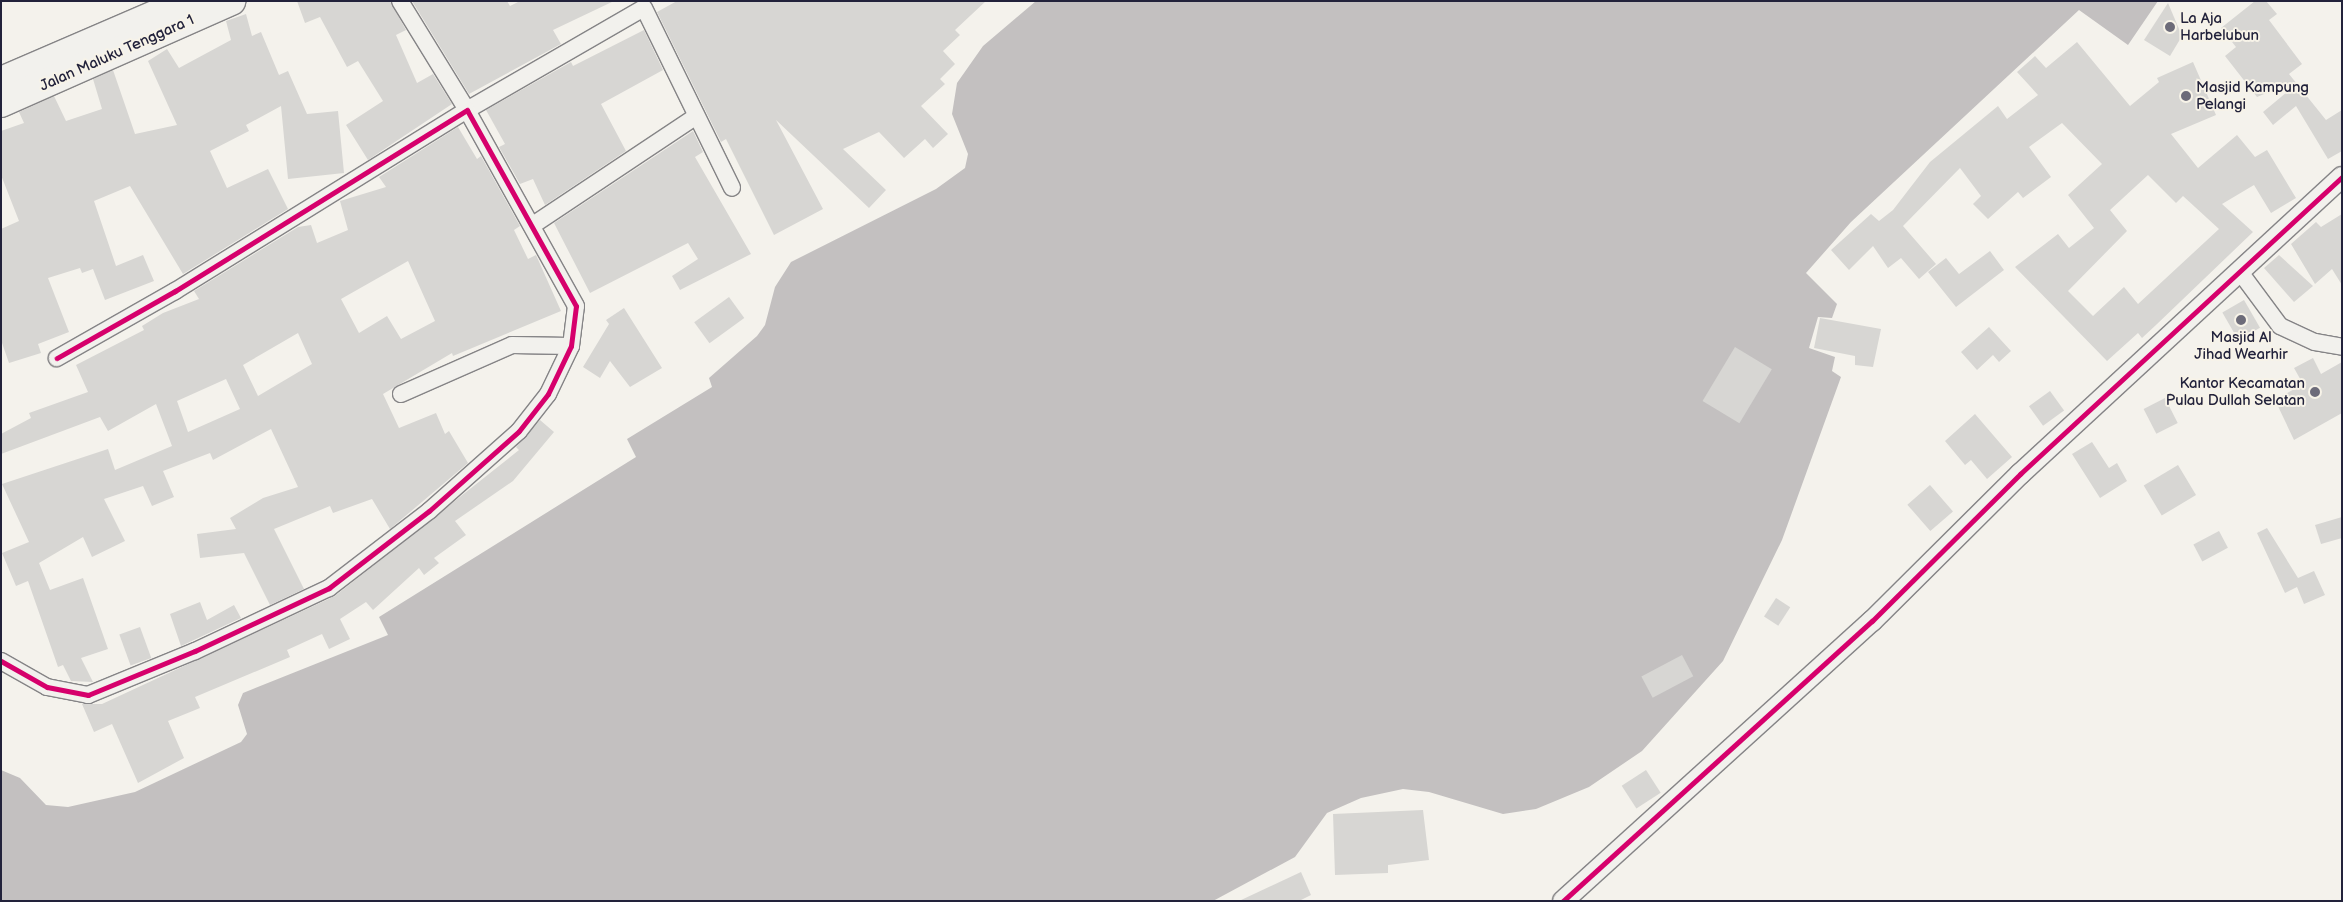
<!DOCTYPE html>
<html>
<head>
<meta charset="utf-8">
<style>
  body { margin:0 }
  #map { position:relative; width:2343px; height:902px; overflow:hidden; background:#f4f2ec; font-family:"Balsamiq Sans",sans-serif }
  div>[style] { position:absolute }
  .water>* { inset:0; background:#c3c0c0 }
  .building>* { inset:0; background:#d7d6d3; transform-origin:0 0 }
  .roads { filter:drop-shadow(1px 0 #858486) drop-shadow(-1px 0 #858486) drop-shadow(0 1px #858486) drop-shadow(0 -1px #858486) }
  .minor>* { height:16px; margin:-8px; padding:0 8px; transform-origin:8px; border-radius:8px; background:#f2f1ed }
  .tertiary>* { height:20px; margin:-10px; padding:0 10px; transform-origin:10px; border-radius:10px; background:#f2f1ed }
  .trunk>* { height:28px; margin:-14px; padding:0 14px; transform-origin:14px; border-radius:14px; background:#f2f1ed }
  .cycleway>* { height:5px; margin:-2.5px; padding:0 2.5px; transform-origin:2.5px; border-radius:2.5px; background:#d6006c }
  .dots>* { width:14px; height:14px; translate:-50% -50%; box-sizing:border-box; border:2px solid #f7f3e8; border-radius:50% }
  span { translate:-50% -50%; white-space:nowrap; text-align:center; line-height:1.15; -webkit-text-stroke:4px #f7f3e8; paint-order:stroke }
  .poi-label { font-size:15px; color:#22223b }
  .left { translate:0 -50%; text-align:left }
  .right { translate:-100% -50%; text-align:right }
  .street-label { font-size:15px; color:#22223b }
  .frame { position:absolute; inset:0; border:2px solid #22223b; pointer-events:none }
</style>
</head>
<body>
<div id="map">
  <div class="water">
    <i style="clip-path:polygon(1036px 1px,2158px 1px,2128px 45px,2079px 10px,1851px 222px,1806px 273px,1837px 304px,1832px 318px,1818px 317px,1809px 348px,1835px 357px,1832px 371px,1841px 377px,1782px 540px,1723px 661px,1642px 751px,1589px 787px,1536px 809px,1503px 814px,1429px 792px,1403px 789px,1361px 798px,1327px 813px,1295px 857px,1213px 901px,1px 901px,1px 770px,20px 778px,46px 805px,68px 807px,135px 792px,241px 742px,247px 734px,238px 705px,243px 693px,388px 635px,379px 617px,636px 457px,627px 439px,712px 387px,709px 378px,757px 336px,765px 325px,775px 287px,791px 262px,936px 189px,965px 168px,968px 154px,952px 114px,957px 83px,983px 46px)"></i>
  </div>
  <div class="building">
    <i style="clip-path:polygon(297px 1px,390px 1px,406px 30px,396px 35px,417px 83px,433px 74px,452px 104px,368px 160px,346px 125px,383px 101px,358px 61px,347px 67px,320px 17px,305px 23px)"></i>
    <i style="clip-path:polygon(412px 1px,507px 1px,510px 6px,520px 1px,614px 1px,553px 30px,561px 44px,469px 94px)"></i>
    <i style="clip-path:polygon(677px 1px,986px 1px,955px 30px,960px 35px,943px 51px,955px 64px,940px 79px,945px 84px,921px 106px,948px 134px,933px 148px,925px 139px,904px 158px,879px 132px,843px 149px,886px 190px,869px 208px,776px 120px,823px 209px,774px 235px,726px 139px,721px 142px,657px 12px)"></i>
    <i style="clip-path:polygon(2255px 1px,2266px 1px,2277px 14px,2269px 20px,2302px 64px,2289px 74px,2326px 120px,2342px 110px,2342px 151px,2328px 159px,2296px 106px,2273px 125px,2263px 112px,2287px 92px,2283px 86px,2257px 97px,2225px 56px,2236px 47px,2221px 28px)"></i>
    <i style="clip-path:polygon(2168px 3px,2182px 36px,2170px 56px,2144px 40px)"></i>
    <i style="clip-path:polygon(246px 14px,252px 36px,261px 32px,279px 75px,288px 71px,307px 114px,338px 111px,344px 173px,288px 179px,281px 106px,246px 125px,249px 131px,210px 151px,227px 188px,268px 169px,288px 209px,183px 274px,130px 186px,94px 201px,116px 266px,143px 255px,154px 281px,105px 300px,93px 269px,82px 273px,80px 268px,48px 278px,69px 332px,38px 344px,41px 353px,9px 363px,1px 340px,1px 229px,19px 221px,1px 175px,1px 131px,24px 123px,19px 112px,54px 96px,66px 121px,102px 109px,93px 79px,113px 70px,135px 134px,177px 125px,148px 61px,167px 49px,179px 68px,231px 40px,226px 21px)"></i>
    <i style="clip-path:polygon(644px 30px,663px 70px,601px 104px,626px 151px,545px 205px,533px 179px,520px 184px,499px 147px,505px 144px,486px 110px,571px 62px,573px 66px)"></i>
    <i style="clip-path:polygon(evenodd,2077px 42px,2130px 106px,2159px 82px,2157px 78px,2193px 62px,2216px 115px,2171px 134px,2198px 168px,2237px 135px,2255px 157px,2267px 150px,2296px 198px,2271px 213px,2254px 185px,2222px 204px,2253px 232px,2156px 325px,2142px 338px,2138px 333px,2107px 361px,2015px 267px,2058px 234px,2069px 248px,2094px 228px,2068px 195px,2102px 164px,2062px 123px,2029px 147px,2051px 177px,2023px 198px,2018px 192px,1988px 219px,1973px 204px,1981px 196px,1960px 168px,1903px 226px,1936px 264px,1919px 279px,1901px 258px,1888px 268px,1873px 246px,1849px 270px,1831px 250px,1871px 214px,1879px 221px,1893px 210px,1930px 162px,1998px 106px,2007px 119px,2038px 95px,2017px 72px,2035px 56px,2046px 68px,2077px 42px,2148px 175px,2176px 203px,2183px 196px,2219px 229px,2138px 304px,2124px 287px,2093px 316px,2068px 291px,2127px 231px,2110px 210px,2148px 175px)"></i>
    <i style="clip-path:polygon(evenodd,458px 127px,477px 159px,481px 156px,520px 226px,514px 230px,528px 259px,536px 255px,561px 311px,453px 356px,452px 353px,383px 394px,399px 428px,436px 413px,445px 434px,449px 431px,468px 463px,390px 529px,372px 499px,333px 513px,330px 506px,274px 529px,304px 589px,270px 605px,244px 553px,200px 558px,197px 534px,236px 529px,230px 518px,263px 498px,298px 487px,271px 429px,213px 460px,210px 453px,163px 471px,174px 497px,152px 506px,143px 486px,104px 499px,125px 541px,92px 557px,83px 537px,39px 563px,50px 590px,83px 578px,108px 649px,81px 658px,93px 682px,71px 681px,63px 665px,58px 667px,28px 581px,16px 586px,2px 553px,29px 542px,2px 484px,108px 449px,115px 470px,172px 446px,156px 404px,108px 431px,100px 417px,1px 454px,1px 434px,31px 418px,29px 413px,88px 392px,76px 365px,144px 330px,142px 326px,163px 313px,199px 299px,194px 291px,298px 227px,311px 225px,317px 243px,348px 230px,340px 201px,386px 187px,379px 177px,458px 127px,408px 261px,435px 321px,401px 339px,387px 316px,359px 333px,341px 299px,408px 261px,458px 127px,298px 333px,312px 364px,258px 396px,243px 365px,298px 333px,458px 127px,226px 379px,240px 409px,188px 432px,177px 401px,226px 379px)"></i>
    <i style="clip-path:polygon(693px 131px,703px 152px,695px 157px,751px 254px,680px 290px,672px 276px,698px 259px,688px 243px,590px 293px,554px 223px)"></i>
    <i style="clip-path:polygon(2342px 214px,2342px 285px,2332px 269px,2315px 284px,2291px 244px,2316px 222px,2321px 227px)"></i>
    <i style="clip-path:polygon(1990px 251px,2004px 270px,1956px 307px,1928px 272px,1946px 258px,1959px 274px)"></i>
    <i style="clip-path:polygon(2279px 255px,2313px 286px,2294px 302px,2264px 268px)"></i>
    <i style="left:729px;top:297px;width:26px;height:43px;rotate:54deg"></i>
    <i style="left:2244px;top:300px;width:32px;height:25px;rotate:60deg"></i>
    <i style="clip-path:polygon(624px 308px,662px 368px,630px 387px,610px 361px,600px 378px,583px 367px,609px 324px,606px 320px)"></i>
    <i style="clip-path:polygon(1820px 318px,1881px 329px,1873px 367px,1855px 365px,1855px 356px,1814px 348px)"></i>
    <i style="clip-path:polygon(1989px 327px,2011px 351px,1999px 362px,1993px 355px,1977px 370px,1961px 352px)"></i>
    <i style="left:1735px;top:347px;width:43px;height:63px;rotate:31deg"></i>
    <i style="clip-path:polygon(2313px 358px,2321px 374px,2342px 362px,2342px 413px,2294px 440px,2275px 400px,2303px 384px,2294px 368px)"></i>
    <i style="left:2050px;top:391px;width:24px;height:26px;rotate:54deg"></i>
    <i style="left:2165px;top:398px;width:28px;height:24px;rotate:63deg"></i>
    <i style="clip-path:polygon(1975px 414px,2012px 457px,1987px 479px,1971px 460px,1965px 465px,1945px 441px)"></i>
    <i style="clip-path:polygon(540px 420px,554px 432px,513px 481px,455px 521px,466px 535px,434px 558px,439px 563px,424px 575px,419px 568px,373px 610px,366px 602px,340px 619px,350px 639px,329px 649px,322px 634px,287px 650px,290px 657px,195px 697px,200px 708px,168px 721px,184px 758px,138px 783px,112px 724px,94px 732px,82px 704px,102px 704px,335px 596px,519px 450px,516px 447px)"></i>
    <i style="clip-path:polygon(2092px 442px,2109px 468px,2117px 463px,2127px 481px,2100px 498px,2072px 454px)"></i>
    <i style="left:2178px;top:465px;width:35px;height:40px;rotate:59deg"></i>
    <i style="left:1930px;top:485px;width:35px;height:30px;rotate:49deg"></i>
    <i style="clip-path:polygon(2342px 517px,2342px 538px,2321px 544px,2315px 525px)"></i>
    <i style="clip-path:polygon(2267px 528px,2298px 578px,2314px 571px,2325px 595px,2304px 604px,2297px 587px,2285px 593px,2257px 533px)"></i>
    <i style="left:2219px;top:531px;width:19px;height:29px;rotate:62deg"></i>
    <i style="left:1776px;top:598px;width:17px;height:22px;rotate:33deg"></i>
    <i style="clip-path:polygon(200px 602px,207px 620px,234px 605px,241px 618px,181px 646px,170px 614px)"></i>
    <i style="left:140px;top:627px;width:33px;height:22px;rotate:70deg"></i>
    <i style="left:1682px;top:655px;width:24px;height:46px;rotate:62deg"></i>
    <i style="left:1646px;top:770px;width:27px;height:29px;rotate:57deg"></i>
    <i style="clip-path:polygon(1423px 810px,1429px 860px,1388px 865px,1388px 873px,1335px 875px,1333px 814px)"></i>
    <i style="clip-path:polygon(1301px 872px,1311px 895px,1299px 901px,1239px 901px)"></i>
  </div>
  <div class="roads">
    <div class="minor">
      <i style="left:400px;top:1px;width:128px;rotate:58.4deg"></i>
      <i style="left:467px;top:110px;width:204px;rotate:-30deg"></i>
      <i style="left:644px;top:8px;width:200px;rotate:63.9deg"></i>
      <i style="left:533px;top:225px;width:195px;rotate:-33.7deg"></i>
      <i style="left:2240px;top:272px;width:67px;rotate:53.5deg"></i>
      <i style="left:2280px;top:326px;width:38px;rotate:25deg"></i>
      <i style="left:2315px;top:342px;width:27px;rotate:10deg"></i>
      <i style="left:401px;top:394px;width:121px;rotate:-23.8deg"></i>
      <i style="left:512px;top:345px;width:59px;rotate:1deg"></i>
      <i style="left:1px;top:661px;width:53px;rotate:29.5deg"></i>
      <i style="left:47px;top:687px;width:42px;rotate:11deg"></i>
      <i style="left:88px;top:695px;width:116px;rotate:-22.4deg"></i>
      <i style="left:195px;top:651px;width:148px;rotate:-25.2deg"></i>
      <i style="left:329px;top:588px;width:126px;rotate:-37.6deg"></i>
      <i style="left:429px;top:511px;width:120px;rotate:-41.6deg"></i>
      <i style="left:519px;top:431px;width:47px;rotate:-51.9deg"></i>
      <i style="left:548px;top:394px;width:53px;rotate:-64.4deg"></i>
      <i style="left:571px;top:346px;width:40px;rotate:-82.9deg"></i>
      <i style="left:576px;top:306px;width:224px;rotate:-119.1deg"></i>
      <i style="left:467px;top:110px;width:344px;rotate:148.2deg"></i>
      <i style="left:175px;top:291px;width:136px;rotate:150.4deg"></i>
    </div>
    <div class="tertiary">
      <i style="left:1563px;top:901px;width:417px;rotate:-42.2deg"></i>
      <i style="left:1872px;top:621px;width:209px;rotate:-44.8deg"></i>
      <i style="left:2020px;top:474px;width:438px;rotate:-42.7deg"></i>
    </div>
    <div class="trunk">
      <i style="left:1px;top:81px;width:202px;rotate:-23.3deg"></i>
      <i style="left:1px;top:103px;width:252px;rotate:-23.9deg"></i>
    </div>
  </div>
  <div class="cycleway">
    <i style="left:1px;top:661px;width:53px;rotate:29.5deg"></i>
    <i style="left:47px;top:687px;width:42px;rotate:11deg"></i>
    <i style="left:88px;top:695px;width:116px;rotate:-22.4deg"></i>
    <i style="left:195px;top:651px;width:148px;rotate:-25.2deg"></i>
    <i style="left:329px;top:588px;width:126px;rotate:-37.6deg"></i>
    <i style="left:429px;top:511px;width:120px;rotate:-41.6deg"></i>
    <i style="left:519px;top:431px;width:47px;rotate:-51.9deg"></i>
    <i style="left:548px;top:394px;width:53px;rotate:-64.4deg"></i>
    <i style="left:571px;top:346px;width:40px;rotate:-82.9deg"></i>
    <i style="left:576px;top:306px;width:224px;rotate:-119.1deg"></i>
    <i style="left:467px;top:110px;width:344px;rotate:148.2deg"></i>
    <i style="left:175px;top:291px;width:136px;rotate:150.4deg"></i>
    <i style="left:1563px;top:901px;width:417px;rotate:-42.2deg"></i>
    <i style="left:1872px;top:621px;width:209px;rotate:-44.8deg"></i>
    <i style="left:2020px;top:474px;width:438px;rotate:-42.7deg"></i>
  </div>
  <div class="dots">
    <i style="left:2170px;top:27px;background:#6c6b79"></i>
    <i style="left:2186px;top:96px;background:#6c6b79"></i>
    <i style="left:2241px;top:320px;background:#6c6b79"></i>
    <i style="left:2315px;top:392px;background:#6c6b79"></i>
  </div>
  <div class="poi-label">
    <span class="left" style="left:2180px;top:27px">La Aja<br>Harbelubun</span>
    <span class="left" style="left:2196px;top:96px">Masjid Kampung<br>Pelangi</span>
    <span style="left:2241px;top:346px">Masjid Al<br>Jihad Wearhir</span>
    <span class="right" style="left:2305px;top:392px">Kantor Kecamatan<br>Pulau Dullah Selatan</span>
  </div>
  <div class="street-label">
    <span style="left:117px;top:53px;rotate:-24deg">Jalan Maluku Tenggara 1</span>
  </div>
  <div class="frame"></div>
</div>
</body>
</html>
